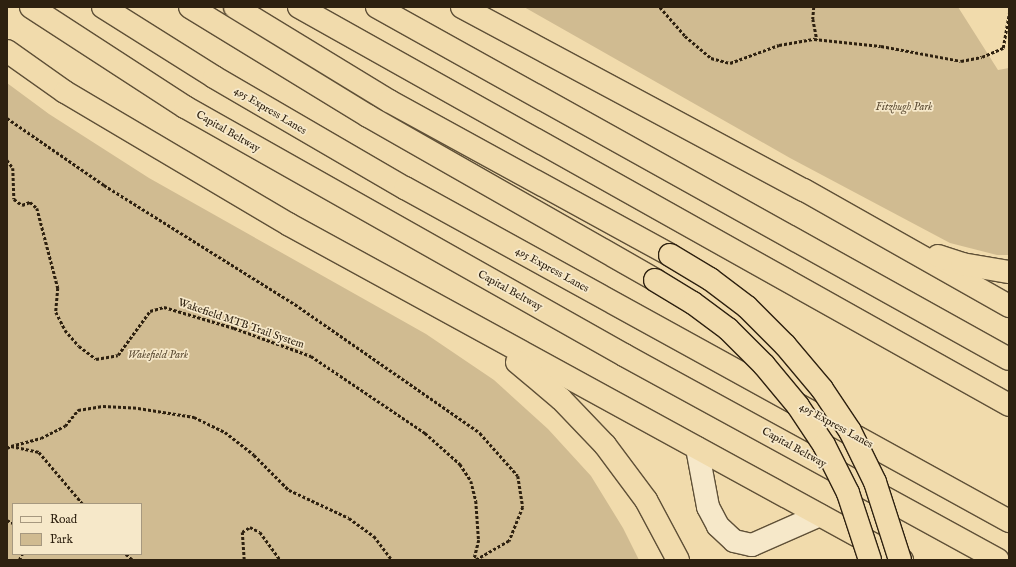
<!DOCTYPE html>
<html>
<head>
<meta charset="utf-8">
<style>
  body { margin:0 }
  #map { position:relative; width:1016px; height:567px; overflow:hidden; background:#f1dbac; font-family:"IM FELL English",serif }
  div>[style] { position:absolute }
  .green>* { inset:0; background:#d0bb91 }
  .path>* { height:2.5px; margin-top:-1.25px; transform-origin:0; background:repeating-linear-gradient(90deg,#2e2110 0 3px,transparent 0 5px) }
  .roads { filter:drop-shadow(1px 0 #5f5037) drop-shadow(-1px 0 #5f5037) drop-shadow(0 1px #5f5037) drop-shadow(0 -1px #5f5037) }
  .minor>* { height:22px; margin:-11px; padding:0 11px; transform-origin:11px; border-radius:11px; background:#f6e8c9 }
  .highway>* { height:22px; margin:-11px; padding:0 11px; transform-origin:11px; border-radius:11px; background:#f1dbac }
  .bridges { filter:drop-shadow(1px 0 #2e2110) drop-shadow(-1px 0 #2e2110) drop-shadow(0 1px #2e2110) drop-shadow(0 -1px #2e2110) }
  .highway-bridge>* { height:22px; margin:-11px; padding:0 11px; transform-origin:11px; border-radius:11px; background:#f1dbac }
  span { translate:-50% -50%; white-space:nowrap; text-align:center; line-height:1.15; -webkit-text-stroke:3.5px #f6e8c9; paint-order:stroke }
  .park-label { font-size:11px; color:#5f4f37; font-style:italic }
  .street-label { font-size:11px; color:#2e2110 }
  .frame { position:absolute; inset:0; border:8px solid #2e2110; pointer-events:none }
  .legend { position:absolute; left:12px; top:503px; width:130px; height:52px; box-sizing:border-box; background:#f6e8c9; border:1px solid #a6987f; margin:0; padding:5px 7px; list-style:none; font-size:12px; color:#2e2110 }
  .legend li { display:flex; align-items:center; gap:8px; height:20px }
  .legend b { width:20px; border:1px solid #a6987f }
</style>
</head>
<body>
<div id="map">
  <div class="green">
    <i style="clip-path:polygon(524px 7px,958px 7px,998px 70px,1009px 68px,1009px 255px,997px 255px,950px 243px,790px 158px)"></i>
    <i style="clip-path:polygon(evenodd,7px 83px,49px 114px,149px 178px,426px 334px,494px 380px,548px 429px,591px 476px,623px 528px,639px 560px,7px 560px,7px 83px,13px 504px,141px 504px,141px 554px,13px 554px,13px 504px)"></i>
  </div>
  <div class="path">
    <i style="left:660px;top:7px;width:38px;rotate:49deg"></i>
    <i style="left:685px;top:36px;width:34px;rotate:40deg"></i>
    <i style="left:711px;top:58px;width:20px;rotate:15deg"></i>
    <i style="left:730px;top:63px;width:52px;rotate:-20.2deg"></i>
    <i style="left:779px;top:45px;width:36px;rotate:-10deg"></i>
    <i style="left:814px;top:39px;width:67px;rotate:6deg"></i>
    <i style="left:881px;top:46px;width:81px;rotate:10.6deg"></i>
    <i style="left:961px;top:61px;width:21px;rotate:-11deg"></i>
    <i style="left:982px;top:57px;width:23px;rotate:-23deg"></i>
    <i style="left:1003px;top:48px;width:35px;rotate:-80deg"></i>
    <i style="left:814px;top:7px;width:12px;rotate:95deg"></i>
    <i style="left:813px;top:19px;width:21px;rotate:79deg"></i>
    <i style="left:7px;top:118px;width:118px;rotate:34.6deg"></i>
    <i style="left:104px;top:185px;width:230px;rotate:32deg"></i>
    <i style="left:299px;top:307px;width:221px;rotate:34.8deg"></i>
    <i style="left:480px;top:433px;width:57px;rotate:48.5deg"></i>
    <i style="left:518px;top:476px;width:31px;rotate:81deg"></i>
    <i style="left:523px;top:507px;width:37px;rotate:112deg"></i>
    <i style="left:509px;top:541px;width:38px;rotate:150deg"></i>
    <i style="left:7px;top:160px;width:10px;rotate:53deg"></i>
    <i style="left:13px;top:168px;width:31px;rotate:88deg"></i>
    <i style="left:14px;top:199px;width:10px;rotate:37deg"></i>
    <i style="left:22px;top:205px;width:9px;rotate:-21deg"></i>
    <i style="left:30px;top:202px;width:9px;rotate:41deg"></i>
    <i style="left:37px;top:208px;width:83px;rotate:75.3deg"></i>
    <i style="left:58px;top:288px;width:24px;rotate:95deg"></i>
    <i style="left:56px;top:312px;width:20px;rotate:63deg"></i>
    <i style="left:65px;top:330px;width:21px;rotate:49deg"></i>
    <i style="left:79px;top:346px;width:21px;rotate:37deg"></i>
    <i style="left:96px;top:359px;width:22px;rotate:-10deg"></i>
    <i style="left:118px;top:355px;width:54px;rotate:-54deg"></i>
    <i style="left:150px;top:311px;width:15px;rotate:-16deg"></i>
    <i style="left:164px;top:307px;width:73px;rotate:16.7deg"></i>
    <i style="left:234px;top:328px;width:82px;rotate:20deg"></i>
    <i style="left:311px;top:356px;width:138px;rotate:34deg"></i>
    <i style="left:425px;top:433px;width:47px;rotate:41.5deg"></i>
    <i style="left:460px;top:464px;width:20px;rotate:57deg"></i>
    <i style="left:471px;top:481px;width:21px;rotate:76deg"></i>
    <i style="left:476px;top:501px;width:39px;rotate:86deg"></i>
    <i style="left:479px;top:540px;width:21px;rotate:104deg"></i>
    <i style="left:11px;top:446px;width:31px;rotate:-15deg"></i>
    <i style="left:41px;top:438px;width:27px;rotate:-27deg"></i>
    <i style="left:65px;top:426px;width:21px;rotate:-51deg"></i>
    <i style="left:78px;top:410px;width:25px;rotate:-9deg"></i>
    <i style="left:103px;top:406px;width:35px;rotate:3deg"></i>
    <i style="left:138px;top:408px;width:57px;rotate:9.1deg"></i>
    <i style="left:194px;top:417px;width:34px;rotate:26deg"></i>
    <i style="left:225px;top:432px;width:37px;rotate:38deg"></i>
    <i style="left:254px;top:455px;width:49px;rotate:45deg"></i>
    <i style="left:289px;top:490px;width:66px;rotate:25deg"></i>
    <i style="left:349px;top:518px;width:31px;rotate:36deg"></i>
    <i style="left:374px;top:536px;width:30px;rotate:53deg"></i>
    <i style="left:7px;top:448px;width:4px;rotate:-27deg"></i>
    <i style="left:11px;top:446px;width:29px;rotate:12deg"></i>
    <i style="left:39px;top:452px;width:68px;rotate:49.8deg"></i>
    <i style="left:7px;top:520px;width:7px;rotate:27deg"></i>
    <i style="left:126px;top:554px;width:9px;rotate:41deg"></i>
    <i style="left:19px;top:560px;width:7px;rotate:-63deg"></i>
    <i style="left:244px;top:560px;width:28px;rotate:-94deg"></i>
    <i style="left:242px;top:532px;width:9px;rotate:-32deg"></i>
    <i style="left:250px;top:527px;width:11px;rotate:27deg"></i>
    <i style="left:260px;top:532px;width:34px;rotate:54deg"></i>
  </div>
  <div class="roads">
    <div class="minor">
      <i style="left:697px;top:448px;width:60px;rotate:79.4deg"></i>
      <i style="left:708px;top:507px;width:21px;rotate:62deg"></i>
      <i style="left:718px;top:526px;width:22px;rotate:43deg"></i>
      <i style="left:734px;top:541px;width:18px;rotate:13deg"></i>
      <i style="left:752px;top:545px;width:74px;rotate:-23.8deg"></i>
    </div>
    <div class="highway">
      <i style="left:31px;top:7px;width:184px;rotate:33deg"></i>
      <i style="left:185px;top:107px;width:504px;rotate:29.46deg"></i>
      <i style="left:624px;top:355px;width:426px;rotate:28.7deg"></i>
      <i style="left:103px;top:7px;width:131px;rotate:32.2deg"></i>
      <i style="left:214px;top:77px;width:221px;rotate:30.2deg"></i>
      <i style="left:405px;top:188px;width:690px;rotate:28.87deg"></i>
      <i style="left:190px;top:7px;width:209px;rotate:31.5deg"></i>
      <i style="left:368px;top:116px;width:331px;rotate:29.7deg"></i>
      <i style="left:235px;top:7px;width:180px;rotate:31.4deg"></i>
      <i style="left:389px;top:101px;width:320px;rotate:28.7deg"></i>
      <i style="left:299px;top:7px;width:814px;rotate:29.27deg"></i>
      <i style="left:377px;top:7px;width:723px;rotate:29.12deg"></i>
      <i style="left:462px;top:7px;width:388px;rotate:28.2deg"></i>
      <i style="left:804px;top:190px;width:236px;rotate:29.5deg"></i>
      <i style="left:7px;top:51px;width:71px;rotate:35.3deg"></i>
      <i style="left:65px;top:92px;width:259px;rotate:30.6deg"></i>
      <i style="left:288px;top:224px;width:700px;rotate:28.69deg"></i>
      <i style="left:938px;top:256px;width:25px;rotate:18deg"></i>
      <i style="left:962px;top:264px;width:48px;rotate:9.7deg"></i>
      <i style="left:517px;top:362px;width:57px;rotate:40.1deg"></i>
      <i style="left:561px;top:399px;width:64px;rotate:46.3deg"></i>
      <i style="left:605px;top:445px;width:69px;rotate:53.3deg"></i>
      <i style="left:646px;top:500px;width:68px;rotate:61.9deg"></i>
    </div>
  </div>
  <div class="bridges">
    <div class="highway-bridge">
      <i style="left:670px;top:255px;width:47px;rotate:31deg"></i>
      <i style="left:710px;top:279px;width:46px;rotate:37.1deg"></i>
      <i style="left:747px;top:307px;width:54px;rotate:45deg"></i>
      <i style="left:785px;top:345px;width:57px;rotate:49.9deg"></i>
      <i style="left:822px;top:389px;width:50px;rotate:56.3deg"></i>
      <i style="left:850px;top:431px;width:57px;rotate:63.9deg"></i>
      <i style="left:875px;top:482px;width:82px;rotate:72.2deg"></i>
      <i style="left:655px;top:280px;width:44px;rotate:31.2deg"></i>
      <i style="left:693px;top:303px;width:44px;rotate:36.6deg"></i>
      <i style="left:728px;top:329px;width:51px;rotate:45deg"></i>
      <i style="left:764px;top:365px;width:53px;rotate:50.3deg"></i>
      <i style="left:798px;top:406px;width:47px;rotate:56.3deg"></i>
      <i style="left:824px;top:445px;width:54px;rotate:63.4deg"></i>
      <i style="left:848px;top:493px;width:71px;rotate:71.8deg"></i>
    </div>
  </div>
  <div class="park-label">
    <span style="left:904px;top:107px">Fitzhugh Park</span>
    <span style="left:158px;top:355px">Wakefield Park</span>
  </div>
  <div class="street-label">
    <span style="left:270px;top:111px;rotate:31deg">495 Express Lanes</span>
    <span style="left:228px;top:132px;rotate:30deg">Capital Beltway</span>
    <span style="left:552px;top:270px;rotate:29deg">495 Express Lanes</span>
    <span style="left:510px;top:291px;rotate:29deg">Capital Beltway</span>
    <span style="left:241px;top:324px;rotate:19deg">Wakefield MTB Trail System</span>
    <span style="left:836px;top:426px;rotate:29deg">495 Express Lanes</span>
    <span style="left:794px;top:448px;rotate:29deg">Capital Beltway</span>
  </div>
  <div class="frame"></div>
  <ul class="legend">
  <li><b style="height:5px;background:#f6e8c9"></b>Road</li>
  <li><b style="height:11px;background:#d0bb91"></b>Park</li>
  </ul>
</div>
</body>
</html>
